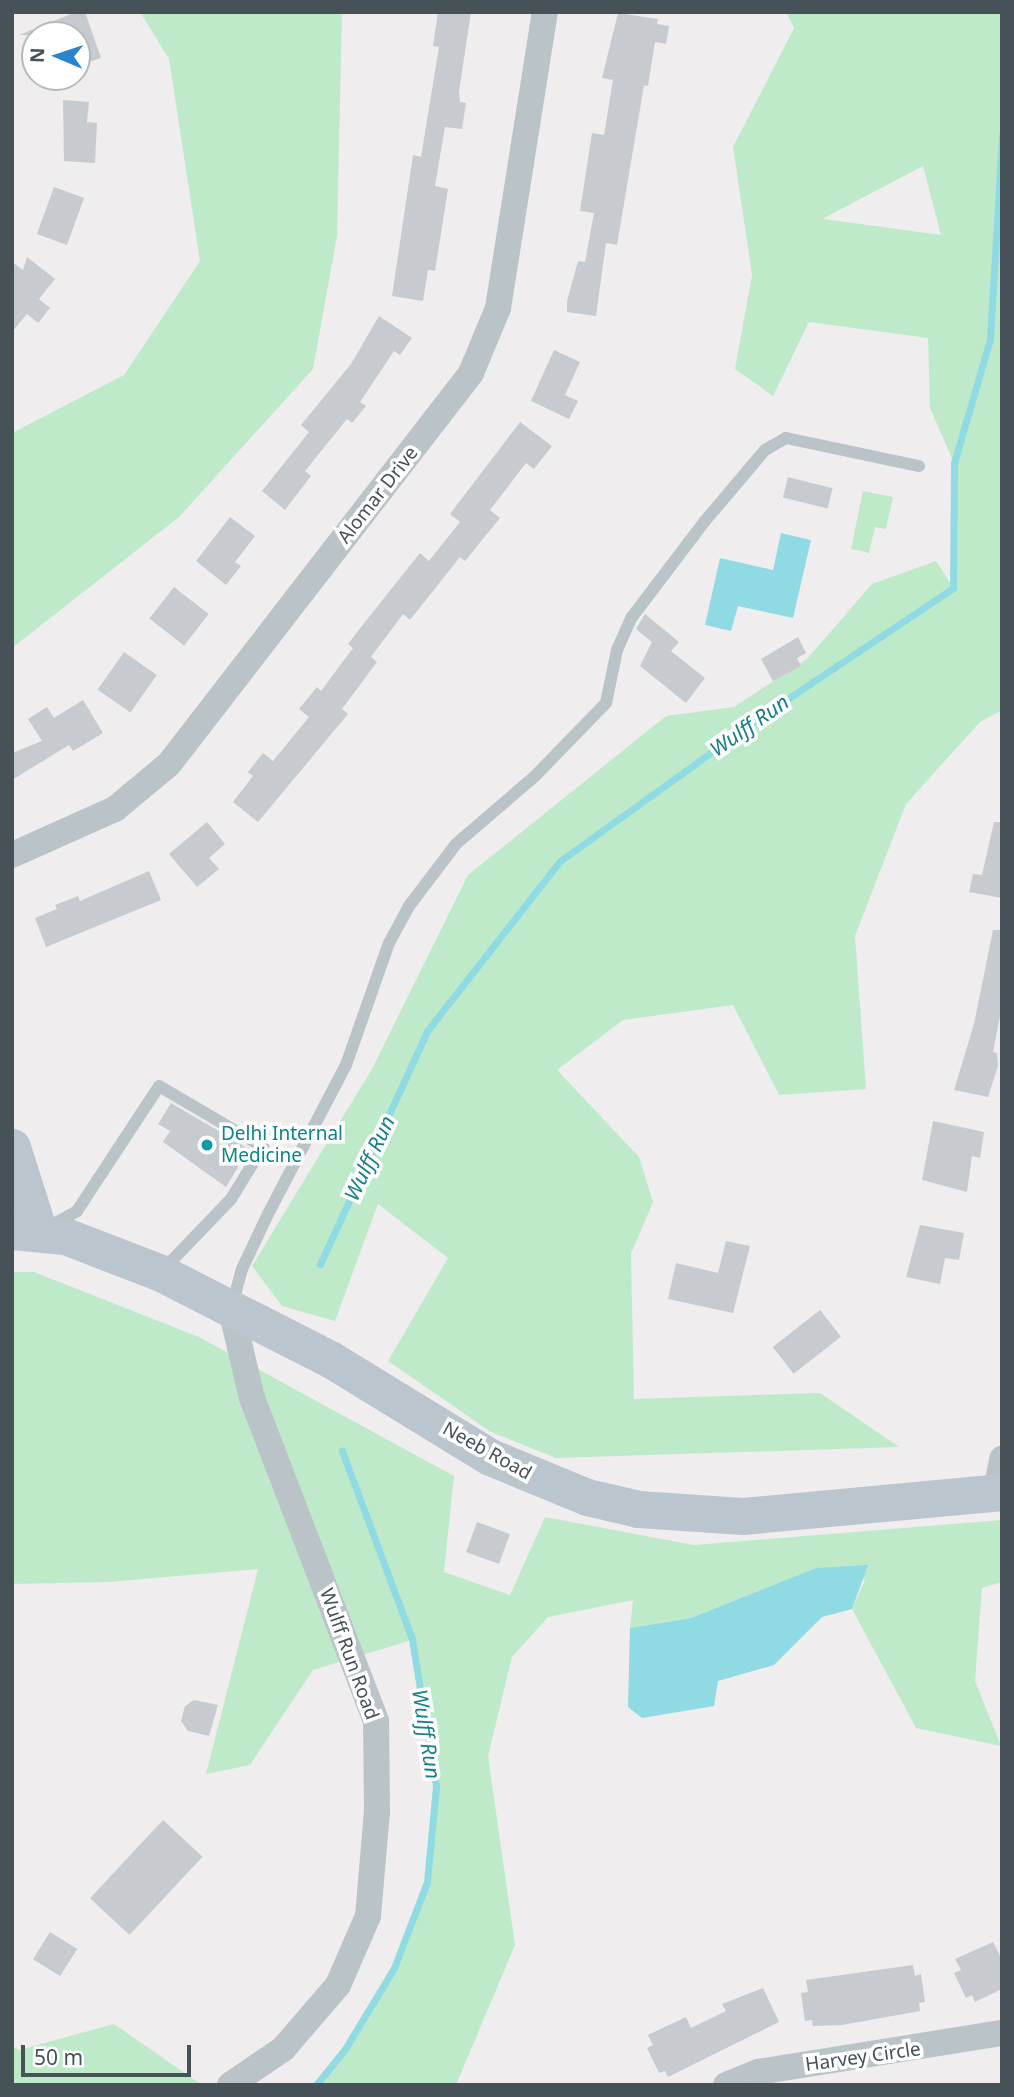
<!DOCTYPE html>
<html>
<head>
<meta charset="utf-8">
<style>
  body { margin:0 }
  #map { position:relative; width:1014px; height:2097px; overflow:hidden; background:#efeded; font-family:"Noto Sans",sans-serif }
  div>[style] { position:absolute }
  .green>* { inset:0; background:#bfeaca }
  .water>* { inset:0; background:#90dbe3 }
  .stream>* { height:7px; margin:-3.5px; padding:0 3.5px; transform-origin:3.5px; border-radius:3.5px; background:#90dbe3 }
  .building>* { inset:0; background:#c7cbcf; transform-origin:0 0 }
  .lane>* { height:12px; margin:-6px; padding:0 6px; transform-origin:6px; border-radius:6px; background:#b9c3c8 }
  .street>* { height:26px; margin:-13px; padding:0 13px; transform-origin:13px; border-radius:13px; background:#b9c3c8 }
  .secondary>* { height:37px; margin:-18.5px; padding:0 18.5px; transform-origin:18.5px; border-radius:18.5px; background:#bac5cd }
  .dots>* { width:19px; height:19px; translate:-50% -50%; box-sizing:border-box; border:4px solid #fff; border-radius:50% }
  span { translate:-50% -50%; white-space:nowrap; text-align:center; line-height:1.15; -webkit-text-stroke:7px #fff; paint-order:stroke }
  .street-label { font-size:19px; color:#475258 }
  .culture-label { font-size:19px; color:#0d838f }
  .left { translate:0 -50%; text-align:left }
  .water-label { font-size:21px; color:#18818b; font-style:italic }
  .frame { position:absolute; inset:0; border:14px solid #475258; pointer-events:none }
  .north { position:absolute; left:21px; top:21px; width:70px; height:70px; box-sizing:border-box; background:#fff; border:2px solid #b5babc; border-radius:50%; rotate:272deg; font-size:19px; font-weight:700; line-height:28px; text-align:center; color:#475258 }
  .north::after { content:''; display:block; margin:auto; width:24px; height:32px; background:#2a83cd; clip-path:polygon(50% 0,100% 100%,50% 72%,0 100%) }
  .scale { position:absolute; left:21px; top:2045px; width:170px; height:32px; box-sizing:border-box; border:4px solid #475258; border-top:0; padding-left:9px; font-size:21px; line-height:24px; white-space:nowrap; color:#475258; -webkit-text-stroke:5px #fff; paint-order:stroke }
</style>
</head>
<body>
<div id="map">
  <div class="green">
    <i style="clip-path:polygon(140px 12px,342px 12px,337px 236px,313px 369px,179px 517px,12px 648px,12px 433px,124px 375px,200px 261px,169px 59px)"></i>
    <i style="clip-path:polygon(evenodd,786px 12px,1002px 12px,1002px 710px,980px 722px,906px 804px,855px 936px,866px 1089px,779px 1095px,733px 1005px,623px 1020px,557px 1070px,639px 1157px,653px 1202px,631px 1254px,634px 1399px,820px 1393px,899px 1447px,556px 1458px,491px 1432px,388px 1361px,448px 1258px,378px 1204px,335px 1321px,282px 1306px,252px 1266px,372px 1069px,468px 875px,666px 716px,734px 707px,807px 659px,872px 584px,936px 561px,953px 587px,954px 463px,930px 408px,928px 338px,809px 322px,773px 396px,735px 369px,752px 275px,733px 147px,794px 28px,786px 12px,923px 166px,941px 235px,824px 219px,824px 218px,923px 166px)"></i>
    <i style="clip-path:polygon(863px 491px,893px 497px,886px 529px,875px 527px,869px 553px,851px 549px)"></i>
    <i style="clip-path:polygon(12px 1272px,34px 1272px,199px 1337px,454px 1476px,444px 1572px,510px 1595px,545px 1517px,694px 1545px,1002px 1520px,1002px 1582px,982px 1588px,975px 1681px,1001px 1746px,916px 1728px,852px 1609px,865px 1580px,816px 1568px,691px 1618px,630px 1628px,633px 1600px,548px 1617px,512px 1657px,488px 1756px,515px 1945px,456px 2085px,316px 2085px,345px 2049px,394px 1968px,427px 1882px,436px 1786px,412px 1640px,313px 1670px,250px 1765px,206px 1774px,258px 1569px,108px 1582px,12px 1584px)"></i>
    <i style="clip-path:polygon(114px 2024px,202px 2085px,12px 2085px,12px 2046px,19px 2050px)"></i>
  </div>
  <div class="water">
    <i style="clip-path:polygon(781px 533px,811px 540px,793px 618px,738px 606px,731px 631px,705px 625px,720px 558px,773px 570px)"></i>
    <i style="clip-path:polygon(868px 1565px,852px 1609px,822px 1617px,774px 1665px,718px 1681px,714px 1706px,642px 1718px,628px 1707px,630px 1628px,691px 1618px,816px 1568px)"></i>
  </div>
  <div class="stream">
    <i style="left:320px;top:1264px;width:256px;rotate:-65.3deg"></i>
    <i style="left:427px;top:1031px;width:216px;rotate:-52deg"></i>
    <i style="left:560px;top:861px;width:245px;rotate:-35.7deg"></i>
    <i style="left:759px;top:718px;width:234px;rotate:-33.8deg"></i>
    <i style="left:953px;top:588px;width:125px;rotate:-89.5deg"></i>
    <i style="left:954px;top:463px;width:129px;rotate:-73.8deg"></i>
    <i style="left:990px;top:339px;width:205px;rotate:-86.6deg"></i>
    <i style="left:316px;top:2085px;width:46px;rotate:-51.1deg"></i>
    <i style="left:345px;top:2049px;width:95px;rotate:-58.8deg"></i>
    <i style="left:394px;top:1968px;width:92px;rotate:-69deg"></i>
    <i style="left:427px;top:1882px;width:96px;rotate:-84.6deg"></i>
    <i style="left:436px;top:1786px;width:149px;rotate:-99.3deg"></i>
    <i style="left:412px;top:1639px;width:201px;rotate:-110.4deg"></i>
  </div>
  <div class="building">
    <i style="clip-path:polygon(76px 12px,85px 12px,101px 58px,77px 66px,77px 35px,19px 35px)"></i>
    <i style="clip-path:polygon(438px 12px,471px 12px,459px 92px,460px 102px,466px 103px,462px 129px,445px 127px,435px 186px,448px 189px,435px 271px,428px 270px,423px 301px,392px 296px,413px 155px,421px 157px,439px 47px,433px 46px)"></i>
    <i style="clip-path:polygon(618px 13px,658px 19px,657px 24px,669px 26px,666px 44px,655px 42px,648px 86px,644px 85px,617px 245px,606px 243px,596px 316px,567px 312px,567px 301px,578px 261px,585px 262px,594px 213px,580px 211px,592px 133px,604px 135px,613px 80px,602px 78px)"></i>
    <i style="clip-path:polygon(63px 100px,89px 102px,87px 122px,97px 123px,95px 163px,64px 161px)"></i>
    <i style="left:54px;top:187px;width:32px;height:50px;rotate:20deg"></i>
    <i style="clip-path:polygon(27px 257px,55px 279px,39px 299px,50px 308px,38px 323px,27px 314px,12px 332px,12px 262px,23px 270px)"></i>
    <i style="clip-path:polygon(379px 316px,412px 338px,400px 355px,394px 351px,360px 402px,366px 406px,352px 423px,347px 419px,305px 471px,311px 476px,285px 510px,262px 491px,309px 432px,301px 425px,351px 364px)"></i>
    <i style="clip-path:polygon(554px 350px,580px 362px,565px 395px,578px 401px,569px 419px,531px 401px)"></i>
    <i style="clip-path:polygon(520px 422px,552px 446px,534px 469px,526px 463px,490px 510px,500px 518px,465px 561px,460px 557px,410px 620px,403px 614px,371px 657px,377px 662px,342px 709px,348px 714px,258px 822px,233px 802px,253px 776px,248px 772px,263px 753px,273px 761px,309px 717px,299px 709px,317px 687px,321px 691px,353px 648px,348px 644px,365px 622px,420px 553px,429px 561px,460px 522px,450px 514px)"></i>
    <i style="left:788px;top:477px;width:46px;height:21px;rotate:14deg"></i>
    <i style="clip-path:polygon(230px 517px,255px 536px,235px 562px,241px 566px,226px 585px,196px 561px)"></i>
    <i style="left:174px;top:587px;width:44px;height:40px;rotate:38deg"></i>
    <i style="clip-path:polygon(645px 614px,679px 642px,671px 651px,705px 678px,686px 703px,640px 666px,652px 642px,636px 629px)"></i>
    <i style="clip-path:polygon(798px 637px,806px 653px,797px 658px,801px 666px,773px 681px,761px 659px)"></i>
    <i style="left:124px;top:652px;width:40px;height:46px;rotate:35deg"></i>
    <i style="clip-path:polygon(83px 700px,103px 733px,73px 751px,69px 745px,12px 780px,12px 753px,42px 741px,28px 719px,47px 707px,54px 718px)"></i>
    <i style="clip-path:polygon(207px 822px,225px 844px,209px 858px,219px 869px,197px 887px,169px 854px)"></i>
    <i style="clip-path:polygon(994px 822px,1002px 822px,1002px 898px,969px 892px,973px 874px,982px 875px)"></i>
    <i style="clip-path:polygon(149px 871px,161px 900px,46px 947px,35px 918px,57px 909px,55px 905px,78px 896px,80px 901px)"></i>
    <i style="clip-path:polygon(993px 930px,1002px 930px,1002px 1006px,993px 1052px,997px 1053px,998px 1066px,988px 1097px,954px 1090px,974px 1024px)"></i>
    <i style="clip-path:polygon(171px 1103px,249px 1149px,226px 1187px,163px 1142px,170px 1131px,158px 1124px)"></i>
    <i style="clip-path:polygon(933px 1121px,984px 1132px,980px 1158px,972px 1156px,967px 1192px,922px 1180px)"></i>
    <i style="clip-path:polygon(920px 1225px,964px 1233px,959px 1260px,945px 1258px,940px 1284px,906px 1277px)"></i>
    <i style="clip-path:polygon(726px 1241px,750px 1246px,733px 1313px,668px 1299px,676px 1263px,718px 1273px)"></i>
    <i style="left:820px;top:1310px;width:34px;height:60px;rotate:52deg"></i>
    <i style="left:477px;top:1522px;width:35px;height:32px;rotate:20deg"></i>
    <i style="clip-path:polygon(194px 1700px,218px 1705px,209px 1736px,188px 1731px,181px 1721px,185px 1706px)"></i>
    <i style="left:163px;top:1820px;width:54px;height:107px;rotate:43deg"></i>
    <i style="left:50px;top:1932px;width:32px;height:32px;rotate:32deg"></i>
    <i style="clip-path:polygon(993px 1942px,1002px 1959px,1002px 1989px,975px 2002px,972px 1995px,966px 1998px,954px 1973px,961px 1970px,955px 1959px)"></i>
    <i style="clip-path:polygon(913px 1965px,915px 1976px,921px 1974px,925px 2002px,919px 2003px,920px 2011px,842px 2025px,813px 2026px,812px 2020px,805px 2021px,801px 1993px,808px 1992px,806px 1980px)"></i>
    <i style="clip-path:polygon(763px 1988px,779px 2022px,668px 2077px,665px 2071px,659px 2073px,647px 2048px,653px 2045px,648px 2035px,686px 2017px,691px 2028px,726px 2011px,722px 2004px)"></i>
  </div>
  <div class="lane">
    <i style="left:52px;top:1225px;width:29px;rotate:-29deg"></i>
    <i style="left:77px;top:1211px;width:149px;rotate:-56.7deg"></i>
    <i style="left:159px;top:1086px;width:121px;rotate:30.4deg"></i>
    <i style="left:263px;top:1147px;width:61px;rotate:121.6deg"></i>
    <i style="left:231px;top:1199px;width:98px;rotate:133.8deg"></i>
    <i style="left:232px;top:1306px;width:38px;rotate:-75deg"></i>
    <i style="left:242px;top:1269px;width:61px;rotate:-64.7deg"></i>
    <i style="left:268px;top:1214px;width:168px;rotate:-62.4deg"></i>
    <i style="left:346px;top:1065px;width:129px;rotate:-70.6deg"></i>
    <i style="left:389px;top:943px;width:42px;rotate:-61.6deg"></i>
    <i style="left:409px;top:906px;width:78px;rotate:-52.8deg"></i>
    <i style="left:456px;top:844px;width:104px;rotate:-40.7deg"></i>
    <i style="left:535px;top:776px;width:102px;rotate:-45.8deg"></i>
    <i style="left:606px;top:703px;width:54px;rotate:-78.3deg"></i>
    <i style="left:617px;top:650px;width:36px;rotate:-66deg"></i>
    <i style="left:632px;top:617px;width:121px;rotate:-52.8deg"></i>
    <i style="left:705px;top:521px;width:93px;rotate:-49.8deg"></i>
    <i style="left:765px;top:450px;width:24px;rotate:-30deg"></i>
    <i style="left:786px;top:438px;width:136px;rotate:11.9deg"></i>
  </div>
  <div class="street">
    <i style="left:12px;top:855px;width:113px;rotate:-24.1deg"></i>
    <i style="left:115px;top:809px;width:70px;rotate:-39.8deg"></i>
    <i style="left:169px;top:764px;width:494px;rotate:-52.3deg"></i>
    <i style="left:471px;top:373px;width:70px;rotate:-67.4deg"></i>
    <i style="left:498px;top:308px;width:300px;rotate:-81deg"></i>
    <i style="left:996px;top:1491px;width:33px;rotate:-79deg"></i>
    <i style="left:230px;top:2085px;width:64px;rotate:-34.2deg"></i>
    <i style="left:283px;top:2049px;width:84px;rotate:-49.3deg"></i>
    <i style="left:338px;top:1985px;width:75px;rotate:-66.5deg"></i>
    <i style="left:368px;top:1916px;width:104px;rotate:-85.1deg"></i>
    <i style="left:377px;top:1812px;width:91px;rotate:-90.6deg"></i>
    <i style="left:376px;top:1721px;width:346px;rotate:-111deg"></i>
    <i style="left:252px;top:1398px;width:91px;rotate:-103.3deg"></i>
    <i style="left:726px;top:2085px;width:35px;rotate:-22deg"></i>
    <i style="left:758px;top:2072px;width:247px;rotate:-9.1deg"></i>
  </div>
  <div class="secondary">
    <i style="left:12px;top:1147px;width:89px;rotate:72.4deg"></i>
    <i style="left:12px;top:1231px;width:53px;rotate:5.4deg"></i>
    <i style="left:65px;top:1236px;width:103px;rotate:21.1deg"></i>
    <i style="left:161px;top:1273px;width:190px;rotate:27deg"></i>
    <i style="left:330px;top:1359px;width:188px;rotate:31.5deg"></i>
    <i style="left:490px;top:1457px;width:105px;rotate:22.4deg"></i>
    <i style="left:587px;top:1497px;width:52px;rotate:13.2deg"></i>
    <i style="left:638px;top:1509px;width:105px;rotate:3.8deg"></i>
    <i style="left:743px;top:1516px;width:260px;rotate:-5.3deg"></i>
  </div>
  <div class="dots">
    <i style="left:207px;top:1145px;background:#0f9aa8"></i>
  </div>
  <div class="street-label">
    <span style="left:378px;top:495px;rotate:-52deg">Alomar Drive</span>
    <span style="left:487px;top:1451px;rotate:29deg">Neeb Road</span>
    <span style="left:349px;top:1654px;rotate:70deg">Wulff Run Road</span>
    <span style="left:863px;top:2057px;rotate:-8deg">Harvey Circle</span>
  </div>
  <div class="culture-label">
    <span class="left" style="left:221px;top:1145px">Delhi Internal<br>Medicine</span>
  </div>
  <div class="water-label">
    <span style="left:749px;top:725px;rotate:-35deg">Wulff Run</span>
    <span style="left:369px;top:1158px;rotate:-65deg">Wulff Run</span>
    <span style="left:427px;top:1734px;rotate:81deg">Wulff Run</span>
  </div>
  <div class="frame"></div>
  <div class="north">N</div>
  <div class="scale">50 m</div>
</div>
</body>
</html>
